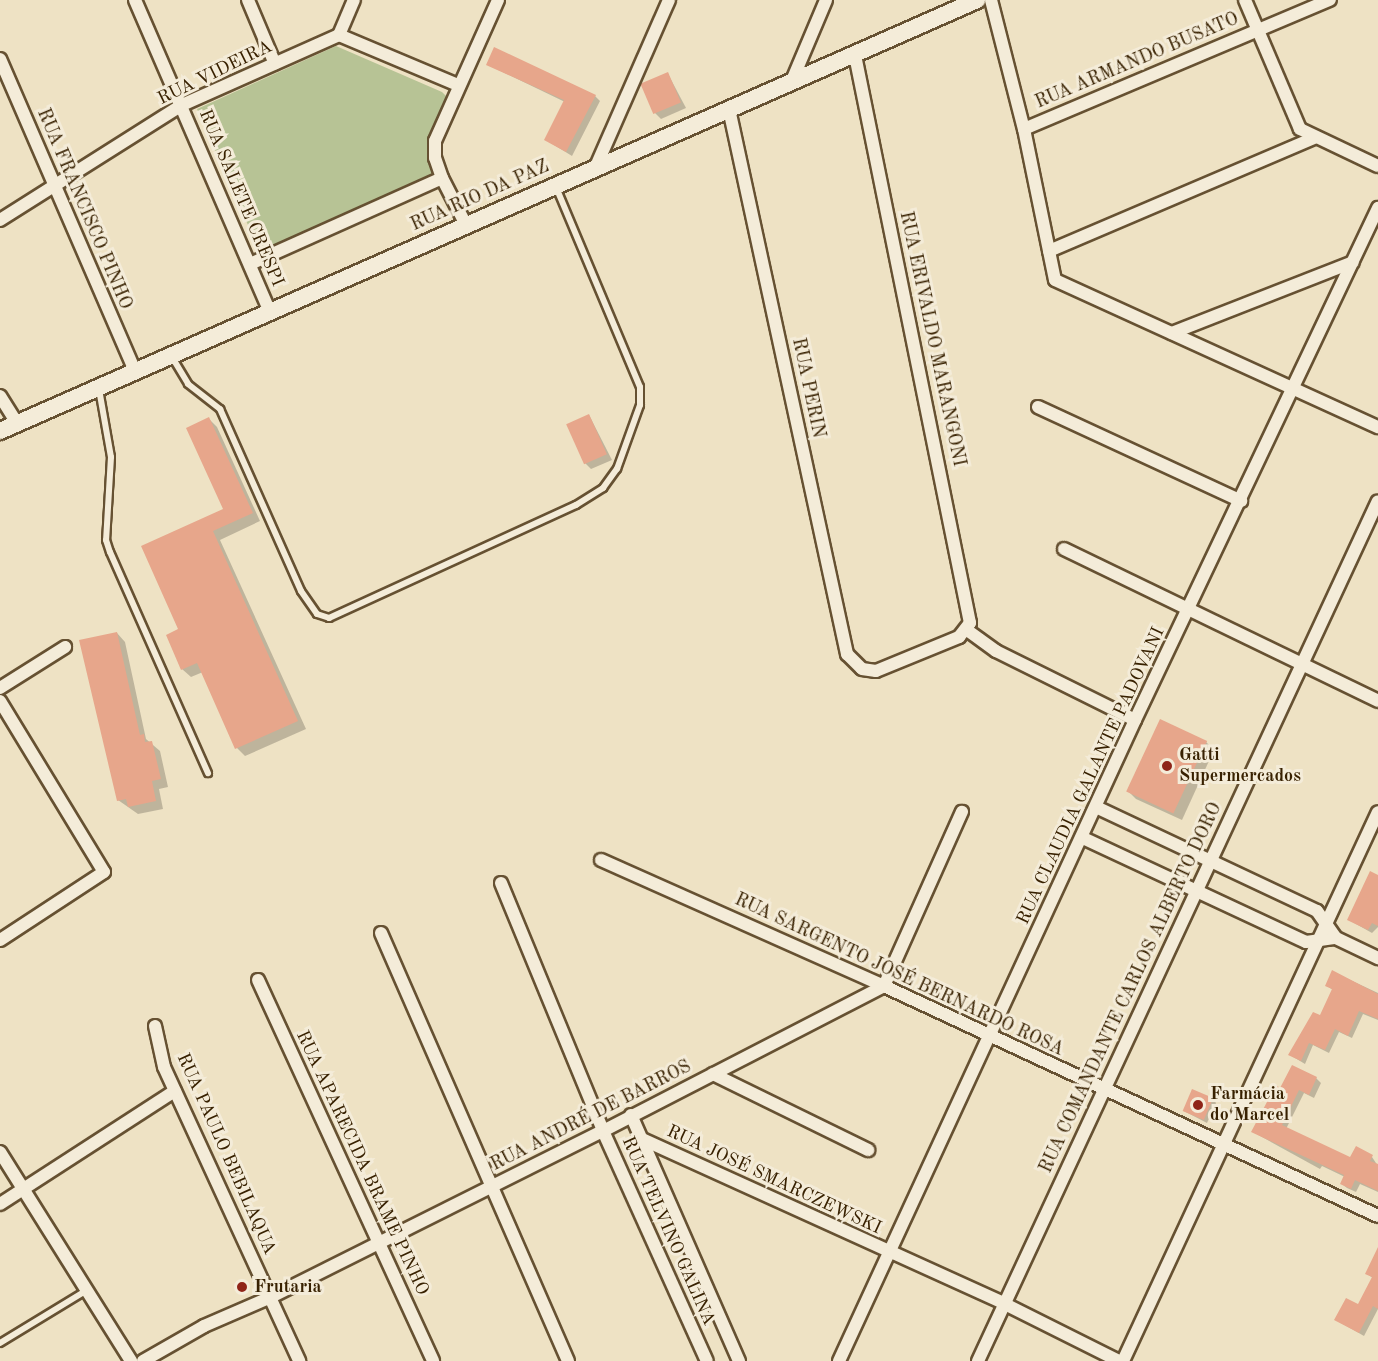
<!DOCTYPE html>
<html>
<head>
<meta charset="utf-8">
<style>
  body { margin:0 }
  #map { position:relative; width:1378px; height:1361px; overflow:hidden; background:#eee2c4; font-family:"Old Standard TT",serif }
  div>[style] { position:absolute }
  .green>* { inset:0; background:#b7c395 }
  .shadow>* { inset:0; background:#0003 }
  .building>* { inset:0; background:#e7a68b; transform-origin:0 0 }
  .roads { filter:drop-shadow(2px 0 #665132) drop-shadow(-2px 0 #665132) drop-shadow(0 2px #665132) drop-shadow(0 -2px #665132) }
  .lane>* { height:6px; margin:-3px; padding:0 3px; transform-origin:3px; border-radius:3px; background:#f4ecd9 }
  .street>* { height:12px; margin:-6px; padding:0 6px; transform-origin:6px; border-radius:6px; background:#f4ecd9 }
  .secondary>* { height:16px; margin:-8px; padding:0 8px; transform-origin:8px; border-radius:8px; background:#f4ecd9 }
  .dots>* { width:16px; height:16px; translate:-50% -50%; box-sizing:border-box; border:3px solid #f4ecd9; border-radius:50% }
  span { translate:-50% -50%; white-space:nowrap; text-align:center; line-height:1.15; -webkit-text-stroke:6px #f4ecd9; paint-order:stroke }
  .street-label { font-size:18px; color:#382101 }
  .poi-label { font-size:18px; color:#382101; font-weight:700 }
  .left { translate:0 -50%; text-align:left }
</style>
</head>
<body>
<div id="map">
  <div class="green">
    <i style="clip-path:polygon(336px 46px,442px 92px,446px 96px,427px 143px,433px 170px,431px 175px,264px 251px,259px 250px,197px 109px)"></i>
  </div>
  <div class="shadow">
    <i style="clip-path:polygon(488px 65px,595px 96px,600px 101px,572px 156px,546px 140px,565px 102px)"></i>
    <i style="clip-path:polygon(668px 74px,686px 108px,661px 119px,655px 113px)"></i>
    <i style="clip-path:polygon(589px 415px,612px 460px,591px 469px,585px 463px)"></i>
    <i style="clip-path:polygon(209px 419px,217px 427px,260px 521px,220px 540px,306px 729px,245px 756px,237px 748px,203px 672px,191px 677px,182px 669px,180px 630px,143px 547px,225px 510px)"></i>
    <i style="clip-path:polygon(117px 633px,125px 642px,146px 739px,160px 751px,168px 787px,159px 789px,163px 809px,138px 814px,118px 800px)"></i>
    <i style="clip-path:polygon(1206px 742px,1214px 750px,1182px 820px,1136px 799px,1128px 791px)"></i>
    <i style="clip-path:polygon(1378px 877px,1378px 927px,1372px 933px,1349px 920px)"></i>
    <i style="clip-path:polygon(1333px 972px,1378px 993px,1378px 1020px,1363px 1014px,1352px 1038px,1339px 1032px,1329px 1053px,1313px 1045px,1305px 1064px,1290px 1055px,1321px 1017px,1333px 990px,1327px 986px)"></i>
    <i style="clip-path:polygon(1316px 1078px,1321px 1083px,1314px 1098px,1304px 1093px,1286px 1129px,1351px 1159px,1356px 1148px,1372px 1157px,1378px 1166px,1378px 1192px,1360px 1184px,1356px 1192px,1347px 1188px,1342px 1184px,1345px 1177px,1322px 1166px,1320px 1169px,1253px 1132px,1281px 1090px)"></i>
    <i style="clip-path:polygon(1213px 1099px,1216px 1103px,1207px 1123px,1184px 1111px)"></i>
    <i style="clip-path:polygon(1378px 1259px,1378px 1309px,1364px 1336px,1336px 1320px,1358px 1306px,1373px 1278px,1367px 1274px)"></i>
  </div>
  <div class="building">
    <i style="clip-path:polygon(494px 47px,596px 95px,566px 152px,544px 140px,564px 100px,486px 65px)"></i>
    <i style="left:668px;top:72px;width:33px;height:30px;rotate:67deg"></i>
    <i style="left:589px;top:414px;width:44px;height:25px;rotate:66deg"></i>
    <i style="clip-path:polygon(209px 417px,253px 513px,213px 531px,298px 721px,235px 749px,197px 663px,181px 670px,166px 635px,178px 629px,141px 546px,223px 509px,186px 428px)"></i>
    <i style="clip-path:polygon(117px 632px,140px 735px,144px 734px,145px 742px,152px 741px,161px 779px,152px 781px,156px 801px,128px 807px,126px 799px,117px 801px,79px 640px)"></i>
    <i style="left:1160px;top:719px;width:52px;height:80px;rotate:25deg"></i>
    <i style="clip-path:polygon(1370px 871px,1378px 875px,1378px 926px,1372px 923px,1368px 930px,1347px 920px)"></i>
    <i style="clip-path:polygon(1332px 970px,1378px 994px,1378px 1019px,1359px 1011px,1348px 1036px,1335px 1029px,1325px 1050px,1309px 1043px,1301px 1061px,1288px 1055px,1313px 1012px,1320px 1015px,1332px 989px,1325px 986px)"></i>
    <i style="clip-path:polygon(1292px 1065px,1317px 1077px,1309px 1095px,1299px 1090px,1282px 1125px,1350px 1157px,1356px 1146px,1373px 1155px,1370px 1161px,1378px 1164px,1378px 1191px,1355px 1180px,1351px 1189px,1340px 1184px,1344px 1175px,1251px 1132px,1276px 1085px,1280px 1088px)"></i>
    <i style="left:1192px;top:1089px;width:23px;height:24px;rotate:23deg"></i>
    <i style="clip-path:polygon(1378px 1247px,1378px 1309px,1373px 1306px,1359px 1333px,1334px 1320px,1346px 1298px,1358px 1304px,1372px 1277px,1365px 1274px)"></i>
  </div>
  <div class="roads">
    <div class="lane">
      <i style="left:172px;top:357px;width:31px;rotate:59deg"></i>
      <i style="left:188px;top:384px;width:41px;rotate:38deg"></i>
      <i style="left:220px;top:409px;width:199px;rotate:66deg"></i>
      <i style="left:301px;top:591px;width:28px;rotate:55deg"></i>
      <i style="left:317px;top:614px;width:13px;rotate:18deg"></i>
      <i style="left:329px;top:618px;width:272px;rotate:-24.6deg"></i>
      <i style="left:576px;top:505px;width:32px;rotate:-32deg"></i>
      <i style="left:603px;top:488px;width:24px;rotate:-54deg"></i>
      <i style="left:617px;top:469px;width:68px;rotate:-70.2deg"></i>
      <i style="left:640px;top:405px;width:18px;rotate:-90deg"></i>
      <i style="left:640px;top:387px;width:217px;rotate:-112.8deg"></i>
      <i style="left:99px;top:389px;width:69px;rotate:80deg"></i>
      <i style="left:111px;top:457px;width:83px;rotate:93.4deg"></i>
      <i style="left:106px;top:540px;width:13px;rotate:72deg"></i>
      <i style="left:110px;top:552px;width:242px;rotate:66.1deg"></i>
      <i style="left:0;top:1343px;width:102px;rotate:-31.3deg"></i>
    </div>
    <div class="street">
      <i style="left:135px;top:0;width:340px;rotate:66.6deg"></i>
      <i style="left:248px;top:0;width:69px;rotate:67.1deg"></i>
      <i style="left:991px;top:0;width:133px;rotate:75.7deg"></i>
      <i style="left:1024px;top:129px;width:154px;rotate:78.4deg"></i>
      <i style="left:1055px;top:280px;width:355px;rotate:24.5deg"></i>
      <i style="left:1245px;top:0;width:140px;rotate:66.9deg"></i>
      <i style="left:1300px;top:129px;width:86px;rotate:25.4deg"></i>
      <i style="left:339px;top:35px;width:38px;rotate:-67deg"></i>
      <i style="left:0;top:59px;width:342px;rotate:66.6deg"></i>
      <i style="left:791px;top:83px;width:90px;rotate:-67.1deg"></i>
      <i style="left:729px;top:109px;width:558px;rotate:77.78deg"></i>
      <i style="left:847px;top:654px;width:21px;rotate:45deg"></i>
      <i style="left:862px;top:669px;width:14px;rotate:8deg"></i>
      <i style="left:876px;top:671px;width:90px;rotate:-22.3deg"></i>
      <i style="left:959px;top:637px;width:18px;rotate:-52deg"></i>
      <i style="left:970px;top:623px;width:580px;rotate:-101.45deg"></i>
      <i style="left:1024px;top:129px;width:332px;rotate:-22.9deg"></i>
      <i style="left:597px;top:164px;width:179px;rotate:-66.3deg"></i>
      <i style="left:0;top:220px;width:215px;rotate:-32.3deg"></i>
      <i style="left:182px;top:105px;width:172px;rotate:-24deg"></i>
      <i style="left:339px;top:35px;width:129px;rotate:22.8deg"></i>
      <i style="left:465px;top:223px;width:51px;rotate:-117.1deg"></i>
      <i style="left:442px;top:178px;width:21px;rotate:-109deg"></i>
      <i style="left:435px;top:158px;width:17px;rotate:-90deg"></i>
      <i style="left:435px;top:141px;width:154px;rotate:-65.9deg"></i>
      <i style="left:1049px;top:251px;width:288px;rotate:-23.1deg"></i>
      <i style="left:250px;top:264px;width:210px;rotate:-24.1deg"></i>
      <i style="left:1172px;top:333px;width:194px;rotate:-21.4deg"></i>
      <i style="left:0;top:396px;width:31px;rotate:58deg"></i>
      <i style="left:1038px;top:407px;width:224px;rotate:24.8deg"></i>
      <i style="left:1064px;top:549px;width:349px;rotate:25.8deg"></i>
      <i style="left:967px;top:630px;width:36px;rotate:36deg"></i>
      <i style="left:996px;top:651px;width:155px;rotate:26.4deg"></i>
      <i style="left:0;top:688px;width:77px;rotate:-32.2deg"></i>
      <i style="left:0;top:701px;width:200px;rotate:58.7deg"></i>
      <i style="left:104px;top:872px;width:124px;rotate:146.8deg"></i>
      <i style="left:1096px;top:807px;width:244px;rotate:25.2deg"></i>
      <i style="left:1317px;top:911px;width:33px;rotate:55deg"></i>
      <i style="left:1336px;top:938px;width:47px;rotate:25.5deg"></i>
      <i style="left:1083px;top:838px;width:246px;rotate:25deg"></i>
      <i style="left:1306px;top:942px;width:30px;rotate:-8deg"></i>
      <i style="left:601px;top:860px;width:310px;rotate:24deg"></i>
      <i style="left:884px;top:986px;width:545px;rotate:24.97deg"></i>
      <i style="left:501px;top:883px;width:268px;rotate:67.6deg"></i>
      <i style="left:603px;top:1131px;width:252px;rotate:65.7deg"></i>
      <i style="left:381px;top:933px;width:467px;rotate:66.4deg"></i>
      <i style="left:258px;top:980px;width:419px;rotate:65.3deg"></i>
      <i style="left:155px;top:1026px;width:42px;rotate:77.6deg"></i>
      <i style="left:164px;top:1067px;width:324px;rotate:65.3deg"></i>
      <i style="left:713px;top:1074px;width:173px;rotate:26.1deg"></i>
      <i style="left:631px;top:1115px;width:269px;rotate:66.3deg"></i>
      <i style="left:642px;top:1139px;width:397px;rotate:24.4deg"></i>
      <i style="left:1003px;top:1303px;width:130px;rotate:26.6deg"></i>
      <i style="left:0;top:1152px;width:247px;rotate:57.9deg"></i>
      <i style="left:0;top:1204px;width:208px;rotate:-32.9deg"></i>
      <i style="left:143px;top:1361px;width:70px;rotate:-29.8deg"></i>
      <i style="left:204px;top:1326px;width:73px;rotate:-23.4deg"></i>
      <i style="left:271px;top:1297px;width:371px;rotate:-26.6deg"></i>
      <i style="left:603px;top:1131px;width:316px;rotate:-27.3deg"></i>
      <i style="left:884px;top:986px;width:191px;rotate:-65.9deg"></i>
      <i style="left:839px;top:1361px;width:706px;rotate:-65.21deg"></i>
      <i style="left:1135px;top:720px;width:567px;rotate:-64.61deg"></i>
      <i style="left:978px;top:1361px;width:948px;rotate:-65.06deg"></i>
      <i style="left:1123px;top:1361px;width:605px;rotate:-65.09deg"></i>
    </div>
    <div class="secondary">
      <i style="left:0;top:431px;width:1068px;rotate:-23.8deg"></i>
    </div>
  </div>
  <div class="dots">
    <i style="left:1167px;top:766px;background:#8f2418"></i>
    <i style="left:1198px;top:1105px;background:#8f2418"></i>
    <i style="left:242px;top:1287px;background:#8f2418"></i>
  </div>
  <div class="street-label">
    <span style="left:1137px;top:61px;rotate:-23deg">RUA ARMANDO BUSATO</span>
    <span style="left:215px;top:73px;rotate:-26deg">RUA VIDEIRA</span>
    <span style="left:480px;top:196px;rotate:-24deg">RUA RIO DA PAZ</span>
    <span style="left:241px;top:198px;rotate:67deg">RUA SALETE CRESPI</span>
    <span style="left:84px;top:209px;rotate:67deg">RUA FRANCISCO PINHO</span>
    <span style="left:932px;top:339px;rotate:78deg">RUA ERIVALDO MARANGONI</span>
    <span style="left:808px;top:388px;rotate:78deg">RUA PERIN</span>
    <span style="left:1091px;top:776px;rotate:-65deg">RUA CLAUDIA GALANTE PADOVANI</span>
    <span style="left:899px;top:975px;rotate:25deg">RUA SARGENTO JOSÉ BERNARDO ROSA</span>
    <span style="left:1131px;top:988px;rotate:-65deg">RUA COMANDANTE CARLOS ALBERTO DORO</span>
    <span style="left:591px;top:1116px;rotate:-27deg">RUA ANDRÉ DE BARROS</span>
    <span style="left:226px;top:1154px;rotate:66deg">RUA PAULO BEBILAQUA</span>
    <span style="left:362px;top:1163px;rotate:65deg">RUA APARECIDA BRAME PINHO</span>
    <span style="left:774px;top:1180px;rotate:25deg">RUA JOSÉ SMARCZEWSKI</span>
    <span style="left:668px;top:1231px;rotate:66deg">RUA TELVINO GALINA</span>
  </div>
  <div class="poi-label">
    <span class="left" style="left:1179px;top:766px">Gatti<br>Supermercados</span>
    <span class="left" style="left:1210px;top:1105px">Farmácia<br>do Marcel</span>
    <span class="left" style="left:254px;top:1287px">Frutaria</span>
  </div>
</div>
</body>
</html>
